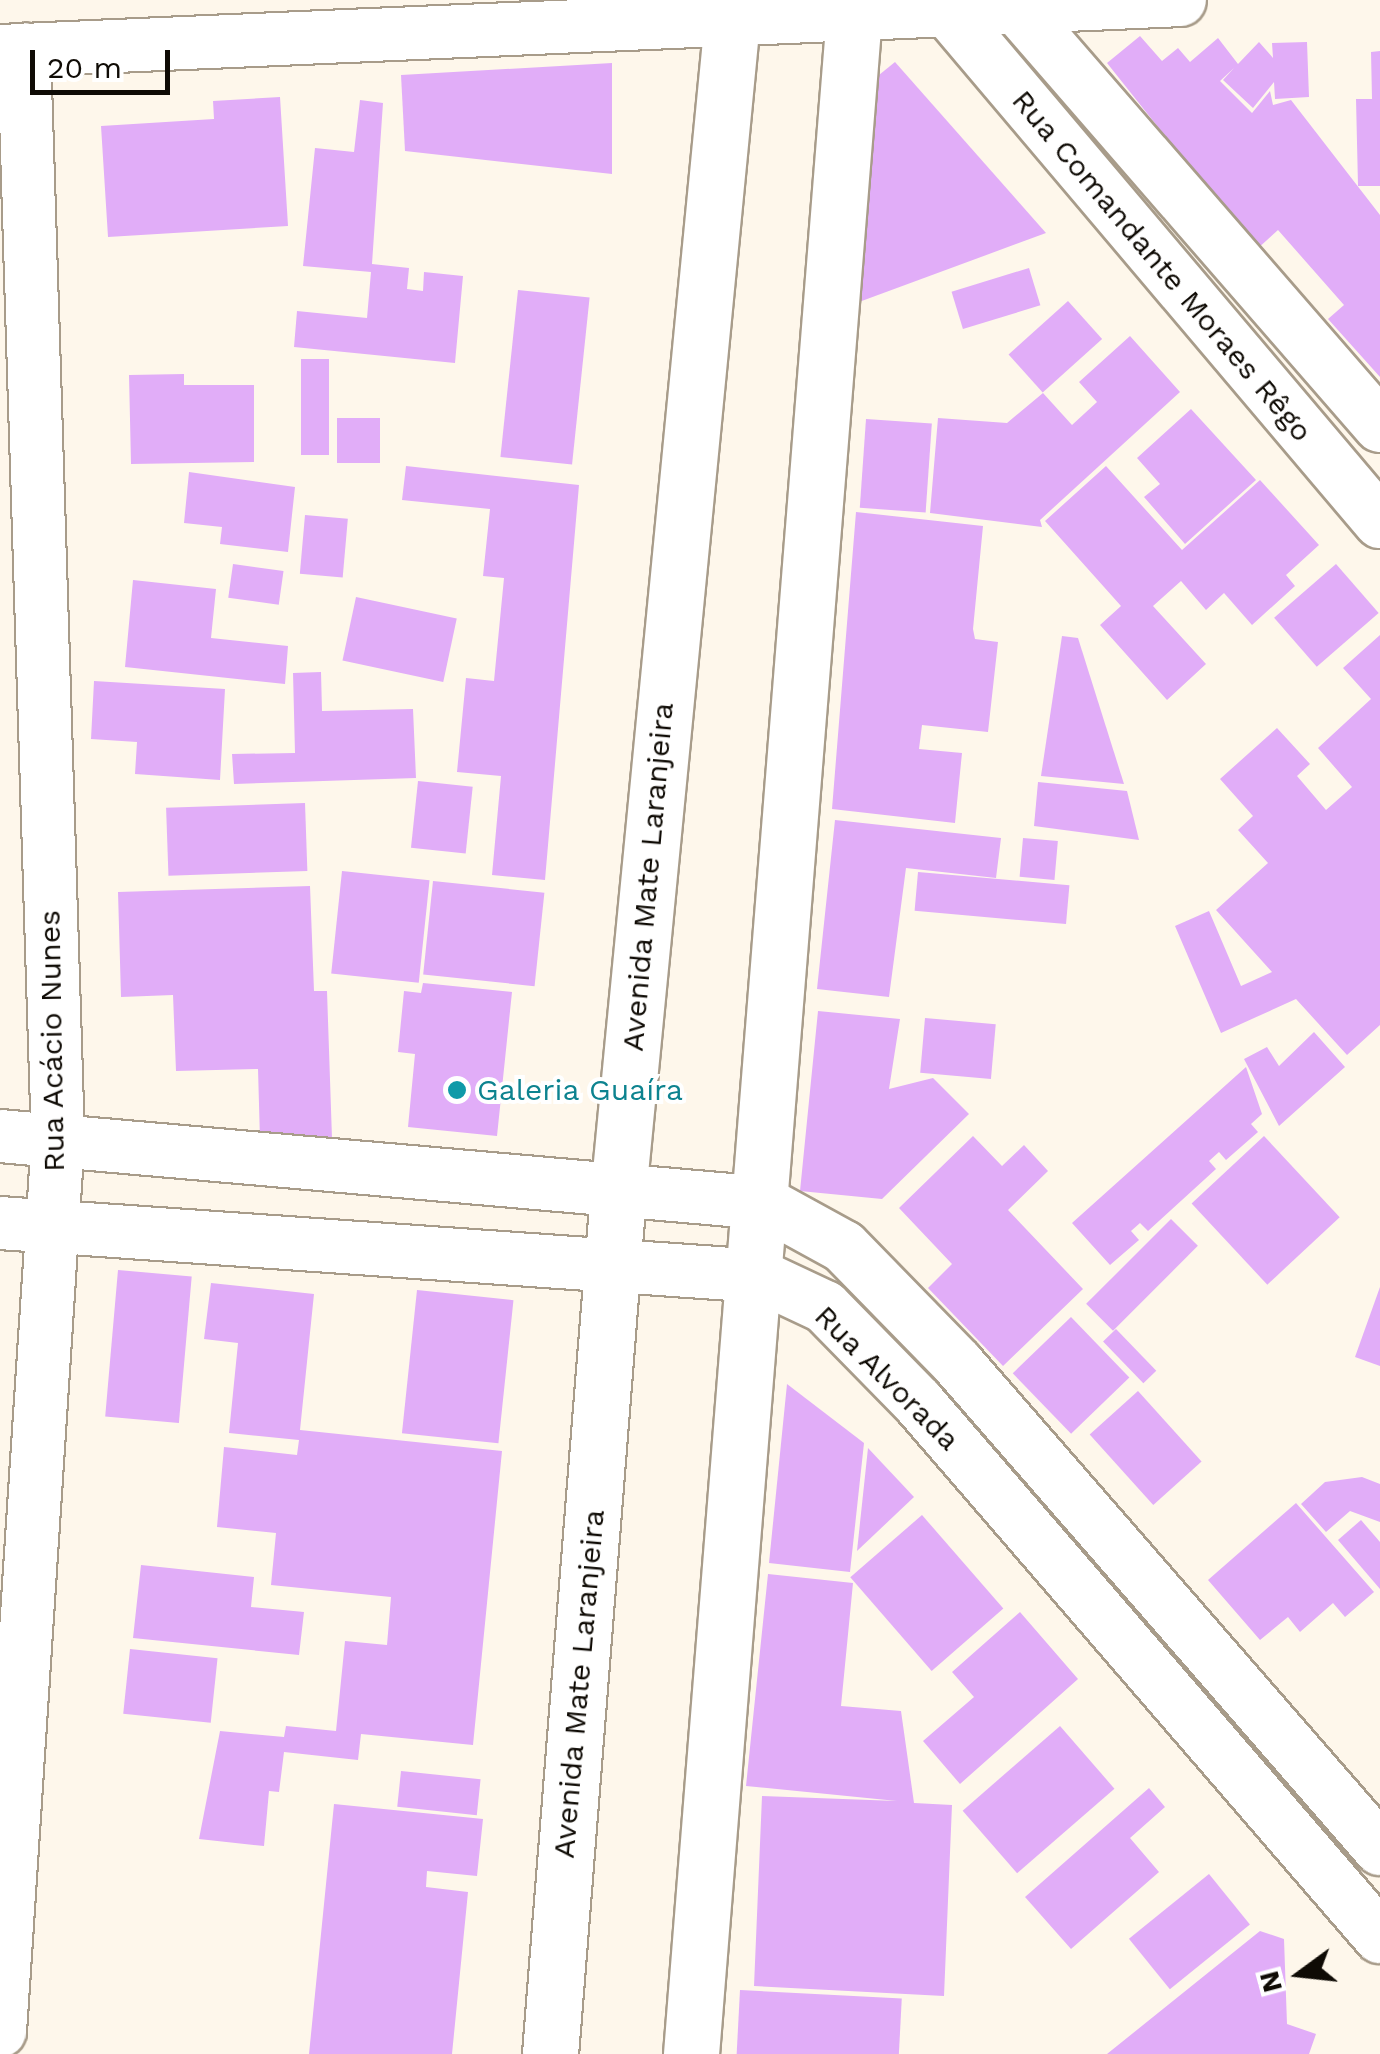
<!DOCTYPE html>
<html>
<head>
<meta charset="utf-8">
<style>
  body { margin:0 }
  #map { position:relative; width:1380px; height:2054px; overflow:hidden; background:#fef7eb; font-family:"Work Sans",sans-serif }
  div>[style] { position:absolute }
  .building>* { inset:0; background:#e1adf8; transform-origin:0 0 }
  .roads { filter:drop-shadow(2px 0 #a89c8a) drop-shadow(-2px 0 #a89c8a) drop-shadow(0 2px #a89c8a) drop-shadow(0 -2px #a89c8a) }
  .minor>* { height:52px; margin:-26px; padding:0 26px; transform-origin:26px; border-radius:26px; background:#fff }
  .major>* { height:55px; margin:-27.5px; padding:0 27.5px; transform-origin:27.5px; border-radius:27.5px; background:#fff }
  .dots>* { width:28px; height:28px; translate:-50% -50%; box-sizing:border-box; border:5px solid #fff; border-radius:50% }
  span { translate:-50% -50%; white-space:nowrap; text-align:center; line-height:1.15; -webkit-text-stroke:8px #fff; paint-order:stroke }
  .street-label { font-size:30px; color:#0f0b05 }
  .culture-label { font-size:30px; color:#0d838f }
  .left { translate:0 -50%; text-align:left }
  .north { position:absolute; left:1250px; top:1924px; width:100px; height:100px; -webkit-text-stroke:8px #fff; paint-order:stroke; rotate:255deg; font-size:28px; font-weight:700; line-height:40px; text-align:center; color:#0f0b05 }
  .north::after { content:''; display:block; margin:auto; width:35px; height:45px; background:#0f0b05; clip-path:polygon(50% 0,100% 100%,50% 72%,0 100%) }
  .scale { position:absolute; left:30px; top:50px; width:140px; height:45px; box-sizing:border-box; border:5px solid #0f0b05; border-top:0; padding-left:12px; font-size:30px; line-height:35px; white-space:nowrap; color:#0f0b05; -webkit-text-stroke:8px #fff; paint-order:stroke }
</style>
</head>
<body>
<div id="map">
  <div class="building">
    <i style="clip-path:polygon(1140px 36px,1162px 61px,1178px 48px,1190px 62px,1218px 38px,1238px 64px,1259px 42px,1273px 58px,1272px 43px,1307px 42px,1309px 97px,1275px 99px,1274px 82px,1253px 108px,1223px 80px,1234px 68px,1220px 81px,1252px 113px,1270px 91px,1273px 105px,1291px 100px,1380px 215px,1380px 377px,1328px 319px,1344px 305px,1278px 230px,1256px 250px,1107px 63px)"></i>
    <i style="clip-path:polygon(1380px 51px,1380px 186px,1358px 186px,1356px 99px,1372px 99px,1371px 52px)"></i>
    <i style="clip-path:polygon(895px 62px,1046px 233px,859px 302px,879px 75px)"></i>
    <i style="clip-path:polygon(612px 63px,612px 174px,405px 151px,401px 75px)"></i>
    <i style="clip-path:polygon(280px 97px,288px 226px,108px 237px,101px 126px,214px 119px,213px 101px)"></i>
    <i style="clip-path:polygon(360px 100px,383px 103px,372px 264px,409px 268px,407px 289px,423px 291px,424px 272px,463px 276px,455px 363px,294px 347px,297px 311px,367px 318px,371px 272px,303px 266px,315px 148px,354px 152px)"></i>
    <i style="left:1029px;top:268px;width:39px;height:81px;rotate:73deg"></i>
    <i style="left:518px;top:290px;width:72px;height:168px;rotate:6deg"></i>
    <i style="left:1068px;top:301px;width:51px;height:80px;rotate:48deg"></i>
    <i style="clip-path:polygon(1130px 336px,1180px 392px,1040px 520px,1042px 527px,930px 513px,938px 418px,1007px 423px,1043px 393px,1072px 425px,1097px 402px,1079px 382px)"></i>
    <i style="left:301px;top:359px;width:28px;height:96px"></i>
    <i style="clip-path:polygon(184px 374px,184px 385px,254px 385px,254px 462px,131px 464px,129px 375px)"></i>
    <i style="clip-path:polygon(1191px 409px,1256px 480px,1185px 544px,1144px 497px,1160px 484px,1137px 458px)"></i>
    <i style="left:337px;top:418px;width:43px;height:45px"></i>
    <i style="left:866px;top:419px;width:66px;height:89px;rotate:4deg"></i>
    <i style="clip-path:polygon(406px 466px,579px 485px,545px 880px,492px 875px,501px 776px,457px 772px,466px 678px,494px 681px,504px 578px,483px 576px,490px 509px,402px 500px)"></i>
    <i style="clip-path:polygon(1106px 466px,1182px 550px,1260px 480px,1319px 545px,1286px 575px,1295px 586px,1252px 625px,1224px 593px,1206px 610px,1181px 581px,1153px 606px,1206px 664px,1167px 700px,1100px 625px,1121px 606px,1045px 521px)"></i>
    <i style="clip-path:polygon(189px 472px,295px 487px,288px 552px,220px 544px,222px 527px,184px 523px)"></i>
    <i style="clip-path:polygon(856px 512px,983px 526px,973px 629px,975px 639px,998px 642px,988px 732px,922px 725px,919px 749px,962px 753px,955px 823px,832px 809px)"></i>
    <i style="left:305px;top:515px;width:43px;height:59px;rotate:5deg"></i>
    <i style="left:233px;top:564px;width:51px;height:34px;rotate:8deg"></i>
    <i style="left:1336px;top:564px;width:65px;height:82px;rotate:49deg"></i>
    <i style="clip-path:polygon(133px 580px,216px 589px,211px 638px,288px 646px,285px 684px,125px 667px)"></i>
    <i style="left:356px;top:597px;width:103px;height:65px;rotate:12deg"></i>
    <i style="clip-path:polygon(1380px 635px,1380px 1025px,1347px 1055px,1296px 999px,1221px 1033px,1175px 926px,1209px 911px,1241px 986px,1272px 972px,1216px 910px,1268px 863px,1238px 830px,1253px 816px,1220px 779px,1277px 728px,1310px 764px,1297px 776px,1326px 810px,1352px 787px,1318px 748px,1371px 699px,1343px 668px)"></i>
    <i style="clip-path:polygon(1062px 636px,1078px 638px,1124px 784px,1041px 776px)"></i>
    <i style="clip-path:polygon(321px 672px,322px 711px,413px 709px,416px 778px,234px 784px,232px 754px,295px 753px,293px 673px)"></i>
    <i style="clip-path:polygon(94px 681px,225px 689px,220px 780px,135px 774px,137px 742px,91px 739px)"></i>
    <i style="left:418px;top:781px;width:55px;height:67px;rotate:6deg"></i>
    <i style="clip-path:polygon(1038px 782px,1127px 791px,1139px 840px,1034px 826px)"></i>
    <i style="left:305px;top:803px;width:68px;height:139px;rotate:88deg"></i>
    <i style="clip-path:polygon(835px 820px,1001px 838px,996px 878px,906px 868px,889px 997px,817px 989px)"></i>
    <i style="left:1023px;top:838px;width:35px;height:39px;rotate:5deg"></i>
    <i style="left:342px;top:871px;width:88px;height:103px;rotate:6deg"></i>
    <i style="left:918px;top:872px;width:152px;height:39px;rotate:5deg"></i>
    <i style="left:433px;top:881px;width:112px;height:94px;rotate:6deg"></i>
    <i style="clip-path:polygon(310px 886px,314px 991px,327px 991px,332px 1138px,260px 1140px,258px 1069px,176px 1071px,173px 995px,121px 997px,118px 892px)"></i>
    <i style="clip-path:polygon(423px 983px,512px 992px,497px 1136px,408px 1127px,415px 1054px,398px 1052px,404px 991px,421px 993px)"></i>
    <i style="clip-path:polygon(818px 1011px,900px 1019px,889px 1089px,933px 1078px,969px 1114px,882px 1199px,800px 1191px)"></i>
    <i style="left:925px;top:1018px;width:71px;height:55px;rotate:5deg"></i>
    <i style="clip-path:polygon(1314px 1032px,1345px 1067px,1279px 1126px,1244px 1059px,1267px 1047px,1279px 1066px)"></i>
    <i style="clip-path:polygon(1246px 1067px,1262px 1114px,1251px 1124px,1258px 1132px,1226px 1160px,1219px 1152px,1209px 1161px,1216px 1169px,1148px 1231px,1140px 1223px,1131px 1231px,1139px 1240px,1110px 1265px,1072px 1223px)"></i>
    <i style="clip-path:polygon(973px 1136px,1002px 1166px,1024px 1145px,1048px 1171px,1008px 1210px,1083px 1289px,1003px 1366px,928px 1288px,952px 1264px,899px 1208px)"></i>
    <i style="left:1264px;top:1136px;width:111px;height:99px;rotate:47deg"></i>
    <i style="left:1171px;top:1219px;width:38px;height:120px;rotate:45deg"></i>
    <i style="left:118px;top:1270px;width:74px;height:147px;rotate:5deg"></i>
    <i style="clip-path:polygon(211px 1283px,314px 1294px,300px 1430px,502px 1451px,473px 1745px,361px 1734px,358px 1760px,284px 1752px,279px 1792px,269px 1791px,264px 1846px,199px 1839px,220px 1731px,284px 1737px,286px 1726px,336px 1731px,345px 1641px,387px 1645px,391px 1597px,271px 1585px,276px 1533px,217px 1527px,224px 1447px,297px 1455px,299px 1440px,229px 1433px,238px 1343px,204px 1339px)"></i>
    <i style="clip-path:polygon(1380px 1287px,1380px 1366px,1355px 1357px)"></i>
    <i style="left:417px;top:1290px;width:97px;height:144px;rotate:6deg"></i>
    <i style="left:1071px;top:1317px;width:84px;height:81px;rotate:46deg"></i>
    <i style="left:1116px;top:1329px;width:58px;height:18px;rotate:46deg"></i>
    <i style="clip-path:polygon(787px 1384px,864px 1443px,850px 1572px,769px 1563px)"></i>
    <i style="left:1138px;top:1391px;width:95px;height:65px;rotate:48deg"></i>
    <i style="clip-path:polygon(868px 1448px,914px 1497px,857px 1551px)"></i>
    <i style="clip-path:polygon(1362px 1477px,1380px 1484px,1380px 1522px,1350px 1511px,1326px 1532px,1301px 1504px,1325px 1482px)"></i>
    <i style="clip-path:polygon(1296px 1503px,1374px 1592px,1345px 1617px,1333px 1603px,1300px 1632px,1288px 1617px,1260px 1640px,1208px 1580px)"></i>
    <i style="left:922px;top:1515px;width:124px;height:95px;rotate:49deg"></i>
    <i style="clip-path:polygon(1361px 1520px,1380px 1542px,1380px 1589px,1338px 1540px)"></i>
    <i style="clip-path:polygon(141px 1565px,254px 1577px,251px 1607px,304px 1612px,299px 1655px,133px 1638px)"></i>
    <i style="clip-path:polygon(768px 1574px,853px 1583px,841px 1706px,901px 1711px,914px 1803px,952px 1805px,944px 1996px,754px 1986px,762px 1796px,897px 1801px,746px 1786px)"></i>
    <i style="clip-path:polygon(1020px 1612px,1078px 1679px,960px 1784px,923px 1741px,974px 1697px,952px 1672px)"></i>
    <i style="left:130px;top:1649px;width:88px;height:65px;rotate:6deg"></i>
    <i style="left:1060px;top:1726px;width:83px;height:129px;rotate:49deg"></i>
    <i style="left:401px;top:1771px;width:80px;height:36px;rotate:6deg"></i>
    <i style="clip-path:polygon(1149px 1788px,1165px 1807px,1130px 1838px,1159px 1872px,1071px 1949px,1025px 1897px)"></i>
    <i style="clip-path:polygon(334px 1804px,483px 1819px,477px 1876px,427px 1871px,426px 1887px,468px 1892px,452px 2054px,309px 2054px)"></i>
    <i style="left:1209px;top:1874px;width:65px;height:103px;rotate:51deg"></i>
    <i style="clip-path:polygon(1260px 1931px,1284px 1939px,1287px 2024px,1316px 2034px,1309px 2054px,1107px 2054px)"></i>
    <i style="left:740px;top:1990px;width:162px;height:64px;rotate:3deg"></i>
  </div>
  <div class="roads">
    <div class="minor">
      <i style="left:1016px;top:7px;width:555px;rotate:49.02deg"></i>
      <i style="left:946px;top:9px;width:672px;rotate:49.77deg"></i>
      <i style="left:0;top:51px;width:1181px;rotate:-2.47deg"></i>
      <i style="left:0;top:1136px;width:767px;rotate:5.01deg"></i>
      <i style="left:764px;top:1203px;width:91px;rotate:28.8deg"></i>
      <i style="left:844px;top:1247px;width:163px;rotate:45.7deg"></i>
      <i style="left:958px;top:1364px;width:643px;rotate:48.97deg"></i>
      <i style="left:0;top:1223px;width:761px;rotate:3.99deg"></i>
      <i style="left:759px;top:1276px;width:73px;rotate:25.2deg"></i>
      <i style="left:825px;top:1307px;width:133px;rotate:45.6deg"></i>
      <i style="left:918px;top:1402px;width:707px;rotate:49.19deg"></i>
      <i style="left:0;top:2031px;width:893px;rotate:-86.28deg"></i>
      <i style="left:58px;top:1140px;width:1091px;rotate:-91.79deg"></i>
    </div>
    <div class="major">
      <i style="left:550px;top:2054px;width:864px;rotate:-85.48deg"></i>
      <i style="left:618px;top:1193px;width:1199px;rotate:-84.45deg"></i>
      <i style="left:691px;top:2054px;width:2061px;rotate:-85.43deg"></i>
    </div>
  </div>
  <div class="dots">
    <i style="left:457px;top:1090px;background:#0f9aa8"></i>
  </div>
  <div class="street-label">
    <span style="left:1162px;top:266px;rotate:50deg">Rua Comandante Moraes Rêgo</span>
    <span style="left:648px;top:877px;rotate:-85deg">Avenida Mate Laranjeira</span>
    <span style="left:52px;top:1041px;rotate:-91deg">Rua Acácio Nunes</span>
    <span style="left:887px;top:1378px;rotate:45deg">Rua Alvorada</span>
    <span style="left:579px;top:1684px;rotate:-85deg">Avenida Mate Laranjeira</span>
  </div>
  <div class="culture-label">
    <span class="left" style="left:477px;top:1090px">Galeria Guaíra</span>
  </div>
  <div class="north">N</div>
  <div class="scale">20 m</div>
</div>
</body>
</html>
